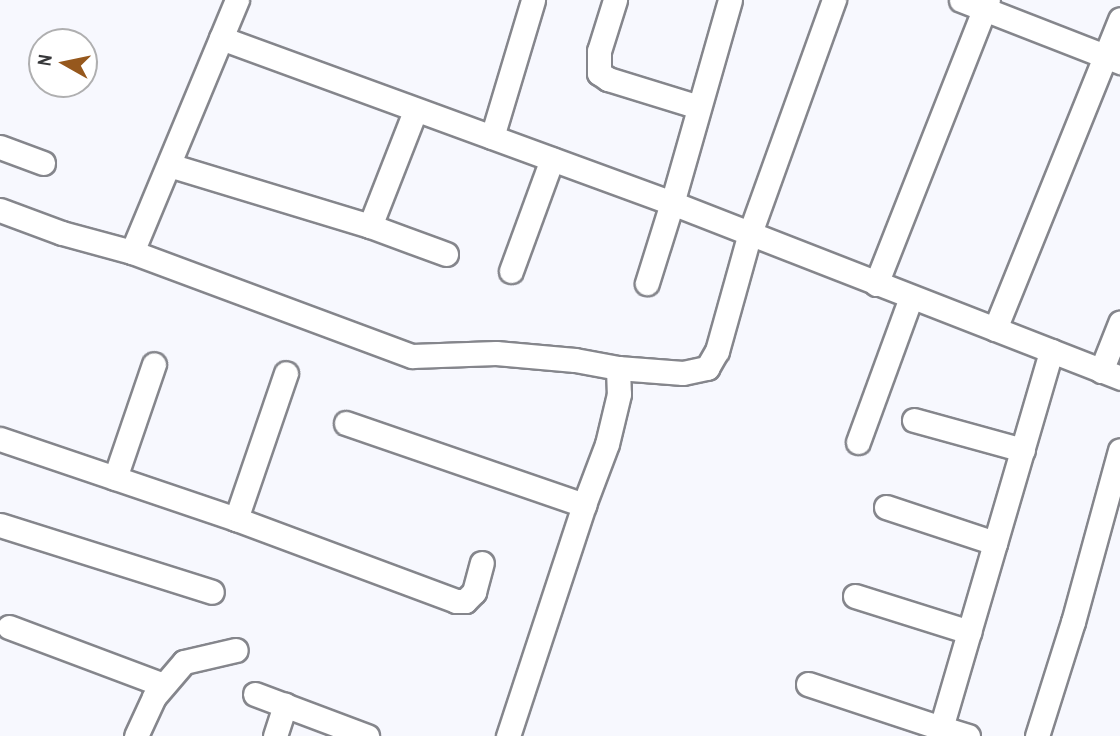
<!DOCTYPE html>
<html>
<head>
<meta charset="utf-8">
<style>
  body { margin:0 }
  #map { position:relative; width:1120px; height:736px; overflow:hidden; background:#f7f8fe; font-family:"Archivo Narrow",sans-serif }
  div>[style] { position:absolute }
  .roads { filter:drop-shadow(2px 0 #85868c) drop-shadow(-2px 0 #85868c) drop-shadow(0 2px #85868c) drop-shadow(0 -2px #85868c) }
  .street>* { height:23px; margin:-11.5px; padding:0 11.5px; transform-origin:11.5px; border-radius:11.5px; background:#fff }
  span { translate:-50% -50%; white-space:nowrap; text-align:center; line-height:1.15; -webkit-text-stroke:7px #fff; paint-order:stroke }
  .north { position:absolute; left:28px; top:28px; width:70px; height:70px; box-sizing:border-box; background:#fff; border:2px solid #afafb0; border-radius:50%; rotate:279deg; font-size:19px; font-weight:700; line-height:28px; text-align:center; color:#37383a }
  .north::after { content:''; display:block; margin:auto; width:24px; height:32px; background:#96581d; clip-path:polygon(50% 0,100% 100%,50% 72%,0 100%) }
</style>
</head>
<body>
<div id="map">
  <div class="roads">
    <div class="street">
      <i style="left:615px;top:0;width:53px;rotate:107.4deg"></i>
      <i style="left:599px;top:51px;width:22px;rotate:90deg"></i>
      <i style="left:599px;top:73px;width:11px;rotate:34deg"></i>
      <i style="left:608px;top:79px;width:95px;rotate:17.1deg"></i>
      <i style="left:730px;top:0;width:211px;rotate:105.9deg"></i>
      <i style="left:672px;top:203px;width:481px;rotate:21.3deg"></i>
      <i style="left:961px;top:0;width:171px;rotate:21.3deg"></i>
      <i style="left:221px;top:38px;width:480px;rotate:20.1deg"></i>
      <i style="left:672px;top:203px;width:84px;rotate:107.4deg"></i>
      <i style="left:492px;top:137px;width:143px;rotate:-73.3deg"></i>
      <i style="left:0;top:147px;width:46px;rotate:20.4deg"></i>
      <i style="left:169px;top:165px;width:210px;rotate:16.9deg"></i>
      <i style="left:370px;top:226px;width:81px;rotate:20.2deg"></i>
      <i style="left:0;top:210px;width:66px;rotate:20.4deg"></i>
      <i style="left:62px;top:233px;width:73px;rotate:15.2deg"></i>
      <i style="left:132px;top:252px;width:299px;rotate:20.4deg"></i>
      <i style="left:412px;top:356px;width:84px;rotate:-2deg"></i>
      <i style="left:496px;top:353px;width:79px;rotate:5.1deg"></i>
      <i style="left:575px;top:360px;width:44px;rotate:10.5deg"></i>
      <i style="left:618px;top:368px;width:26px;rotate:88deg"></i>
      <i style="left:619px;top:394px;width:51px;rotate:103.5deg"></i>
      <i style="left:607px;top:444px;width:65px;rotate:110.7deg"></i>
      <i style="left:584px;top:505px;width:243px;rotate:108.2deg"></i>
      <i style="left:370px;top:226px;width:123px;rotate:-68.6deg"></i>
      <i style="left:132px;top:252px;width:273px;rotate:-67.4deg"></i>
      <i style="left:511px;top:271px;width:119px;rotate:-69.9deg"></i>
      <i style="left:876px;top:284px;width:305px;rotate:-68.5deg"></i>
      <i style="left:995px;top:329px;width:334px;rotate:-68deg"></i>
      <i style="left:618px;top:368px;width:65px;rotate:4.4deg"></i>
      <i style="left:683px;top:373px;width:25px;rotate:-12deg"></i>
      <i style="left:707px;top:368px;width:20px;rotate:-60deg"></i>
      <i style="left:717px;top:351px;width:123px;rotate:-74.4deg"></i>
      <i style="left:750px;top:233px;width:248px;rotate:-70.2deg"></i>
      <i style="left:1101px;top:371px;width:52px;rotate:-68.4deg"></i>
      <i style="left:914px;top:420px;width:113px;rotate:15.4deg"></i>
      <i style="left:346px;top:423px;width:252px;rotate:19deg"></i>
      <i style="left:0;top:439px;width:249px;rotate:18.7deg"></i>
      <i style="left:236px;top:519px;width:235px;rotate:20.4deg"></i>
      <i style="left:456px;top:601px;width:9px"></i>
      <i style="left:465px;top:601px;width:13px;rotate:-45deg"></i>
      <i style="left:474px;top:592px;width:30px;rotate:-75deg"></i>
      <i style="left:858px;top:442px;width:154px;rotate:-69.9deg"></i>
      <i style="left:115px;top:478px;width:120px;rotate:-71.1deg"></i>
      <i style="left:886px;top:507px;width:115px;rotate:18.3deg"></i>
      <i style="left:236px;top:519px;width:154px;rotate:-71.1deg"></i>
      <i style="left:0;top:525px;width:222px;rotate:17.5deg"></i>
      <i style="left:855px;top:596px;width:120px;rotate:17.5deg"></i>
      <i style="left:9px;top:627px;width:165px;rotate:20.6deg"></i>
      <i style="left:808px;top:684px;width:140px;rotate:18.3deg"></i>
      <i style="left:255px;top:694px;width:120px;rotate:20.6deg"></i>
      <i style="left:136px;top:736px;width:43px;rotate:-65.2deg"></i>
      <i style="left:154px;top:697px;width:46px;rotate:-49.4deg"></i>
      <i style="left:184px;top:662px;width:53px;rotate:-13deg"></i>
      <i style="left:275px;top:736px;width:33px;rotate:-72deg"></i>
      <i style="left:968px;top:736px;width:28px;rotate:-163deg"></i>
      <i style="left:941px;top:728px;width:393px;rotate:-73.7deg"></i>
      <i style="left:1037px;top:736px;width:120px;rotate:-72.5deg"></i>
      <i style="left:1073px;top:622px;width:178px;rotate:-74.7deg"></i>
    </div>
  </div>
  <div class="north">N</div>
</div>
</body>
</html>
